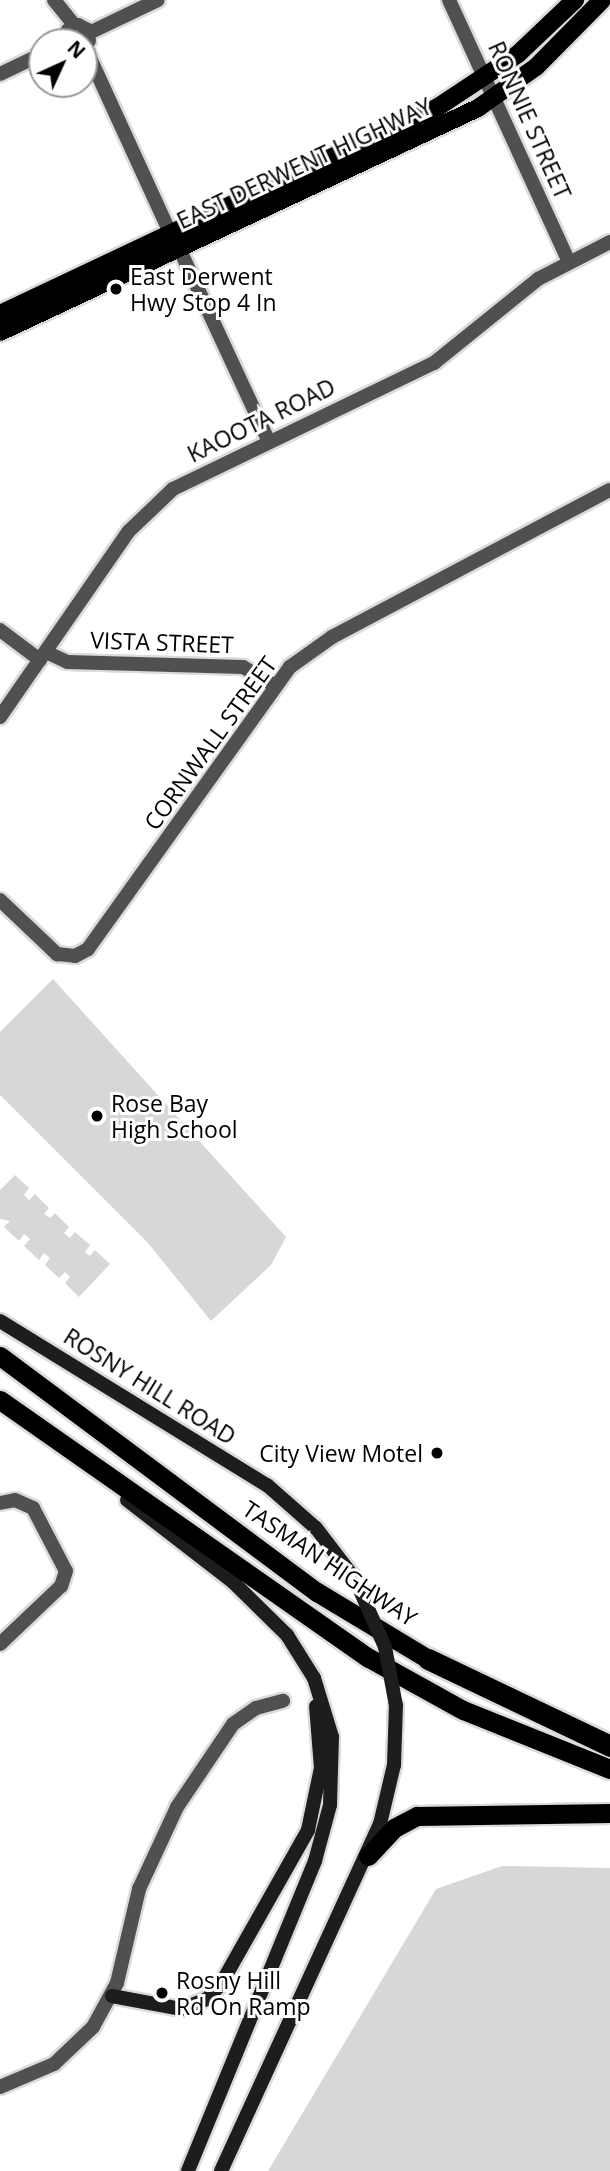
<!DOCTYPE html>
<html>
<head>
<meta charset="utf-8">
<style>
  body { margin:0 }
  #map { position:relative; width:610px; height:2171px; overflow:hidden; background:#fff; font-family:"Open Sans",sans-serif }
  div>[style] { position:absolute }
  .green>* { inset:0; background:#d7d7d7 }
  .roads { filter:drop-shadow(2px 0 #dbdbdb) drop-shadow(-2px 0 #dbdbdb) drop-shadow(0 2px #dbdbdb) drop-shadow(0 -2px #dbdbdb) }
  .minor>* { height:14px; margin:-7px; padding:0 7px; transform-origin:7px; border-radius:7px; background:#505050 }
  .secondary>* { height:14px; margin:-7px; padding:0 7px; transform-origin:7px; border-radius:7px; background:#1d1d1d }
  .primary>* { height:18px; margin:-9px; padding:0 9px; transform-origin:9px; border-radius:9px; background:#000 }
  .trunk>* { height:19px; margin:-9.5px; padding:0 9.5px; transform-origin:9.5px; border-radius:9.5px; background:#000 }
  .motorway>* { height:21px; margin:-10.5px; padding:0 10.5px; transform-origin:10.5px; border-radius:10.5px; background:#000 }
  .secondary-bridge>* { height:14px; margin:-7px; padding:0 7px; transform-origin:7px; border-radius:7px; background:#1d1d1d }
  .dots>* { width:19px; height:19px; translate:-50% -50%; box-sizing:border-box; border:4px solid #fff; border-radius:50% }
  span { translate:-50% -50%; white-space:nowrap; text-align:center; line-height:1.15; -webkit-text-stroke:6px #fff; paint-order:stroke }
  .street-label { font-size:23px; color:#000 }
  .poi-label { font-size:23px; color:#000 }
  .left { translate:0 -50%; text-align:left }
  .right { translate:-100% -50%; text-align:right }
  .north { position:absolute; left:28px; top:28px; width:70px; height:70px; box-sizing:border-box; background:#fff; border:2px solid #999; border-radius:50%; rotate:45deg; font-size:19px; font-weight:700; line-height:28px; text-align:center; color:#000 }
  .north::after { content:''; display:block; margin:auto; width:24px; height:32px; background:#000; clip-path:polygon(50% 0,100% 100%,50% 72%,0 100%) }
</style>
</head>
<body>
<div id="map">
  <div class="green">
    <i style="clip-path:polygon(53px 979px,286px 1237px,271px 1265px,211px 1321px,148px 1243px,0 1095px,0 1032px)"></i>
    <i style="clip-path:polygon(15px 1175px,29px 1188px,24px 1195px,29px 1200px,35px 1194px,49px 1208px,44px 1214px,50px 1218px,55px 1213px,69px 1227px,64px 1233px,70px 1238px,75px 1232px,90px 1245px,85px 1252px,90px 1256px,95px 1250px,110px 1264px,79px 1297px,65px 1283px,70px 1277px,65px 1272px,59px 1278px,45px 1265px,50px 1258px,44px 1253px,39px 1260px,24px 1246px,30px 1239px,24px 1234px,19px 1241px,4px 1227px,10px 1221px,0 1219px,0 1190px)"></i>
    <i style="clip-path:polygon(502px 1866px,610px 1868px,610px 2171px,268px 2171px,436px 1889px)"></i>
  </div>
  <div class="roads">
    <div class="minor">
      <i style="left:54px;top:0;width:32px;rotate:51deg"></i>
      <i style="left:449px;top:0;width:286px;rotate:65.4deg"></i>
      <i style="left:89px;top:33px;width:76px;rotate:-25.6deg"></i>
      <i style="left:67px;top:42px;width:12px;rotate:-85deg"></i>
      <i style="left:68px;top:30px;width:11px;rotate:-27deg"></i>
      <i style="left:78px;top:25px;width:11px;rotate:27deg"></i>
      <i style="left:88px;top:30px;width:11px;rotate:85deg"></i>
      <i style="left:85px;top:47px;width:205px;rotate:65.4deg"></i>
      <i style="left:0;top:74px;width:47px;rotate:-25.5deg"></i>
      <i style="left:179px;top:248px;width:212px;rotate:65.1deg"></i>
      <i style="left:0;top:630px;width:50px;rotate:36.9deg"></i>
      <i style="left:46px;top:652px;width:23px;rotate:25deg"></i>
      <i style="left:67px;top:662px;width:176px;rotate:1.6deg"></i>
      <i style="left:243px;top:667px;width:36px;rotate:30deg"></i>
      <i style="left:0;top:717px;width:226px;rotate:-55.3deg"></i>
      <i style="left:129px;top:531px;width:61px;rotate:-43.7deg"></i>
      <i style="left:173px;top:489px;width:290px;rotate:-25.8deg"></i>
      <i style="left:434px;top:363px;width:134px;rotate:-38.9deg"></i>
      <i style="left:538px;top:279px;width:81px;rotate:-27.2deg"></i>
      <i style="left:0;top:900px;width:79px;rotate:43.5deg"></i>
      <i style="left:57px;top:954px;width:18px;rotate:6deg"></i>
      <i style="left:75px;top:956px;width:15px;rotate:-28deg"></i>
      <i style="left:88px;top:949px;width:347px;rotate:-54.4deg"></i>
      <i style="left:290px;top:667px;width:52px;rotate:-35.5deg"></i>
      <i style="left:332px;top:637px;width:314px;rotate:-27.9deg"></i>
      <i style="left:0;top:1503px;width:15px;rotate:-11deg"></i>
      <i style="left:15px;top:1500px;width:20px;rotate:24deg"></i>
      <i style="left:33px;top:1508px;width:71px;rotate:62.4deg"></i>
      <i style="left:66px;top:1571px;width:16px;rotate:108deg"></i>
      <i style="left:61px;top:1586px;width:84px;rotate:136.4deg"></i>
      <i style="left:0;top:2087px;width:59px;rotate:-23.1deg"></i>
      <i style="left:54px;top:2064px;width:54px;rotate:-43.5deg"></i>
      <i style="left:93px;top:2027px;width:50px;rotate:-61.4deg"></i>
      <i style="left:117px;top:1983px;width:97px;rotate:-76.8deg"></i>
      <i style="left:139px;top:1889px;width:90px;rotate:-65.1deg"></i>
      <i style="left:177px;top:1807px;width:100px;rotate:-56deg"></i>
      <i style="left:233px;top:1724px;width:28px;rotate:-35deg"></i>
      <i style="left:256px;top:1708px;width:28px;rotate:-15deg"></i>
    </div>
    <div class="secondary">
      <i style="left:0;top:1321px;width:313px;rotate:31.6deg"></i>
      <i style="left:267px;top:1485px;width:65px;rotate:41.3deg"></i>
      <i style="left:316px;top:1528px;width:64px;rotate:52.6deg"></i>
      <i style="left:127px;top:1500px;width:134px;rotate:37.7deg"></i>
      <i style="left:233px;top:1582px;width:76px;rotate:44.5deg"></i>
      <i style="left:287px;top:1635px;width:51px;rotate:57.9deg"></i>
      <i style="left:314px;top:1678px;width:62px;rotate:73deg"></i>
      <i style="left:332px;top:1737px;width:68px;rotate:91.7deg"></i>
      <i style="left:330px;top:1805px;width:58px;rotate:105deg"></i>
      <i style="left:315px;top:1861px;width:335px;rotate:112.3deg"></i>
      <i style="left:112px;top:1996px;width:70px;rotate:10.7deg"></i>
      <i style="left:181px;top:2009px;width:28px;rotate:-21deg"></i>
      <i style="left:207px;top:1999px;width:21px;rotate:-47deg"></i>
      <i style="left:221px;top:1984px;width:177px;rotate:-60.5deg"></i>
      <i style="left:308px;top:1830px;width:63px;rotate:-78.2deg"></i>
      <i style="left:321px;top:1768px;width:62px;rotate:-94.6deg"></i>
      <i style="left:221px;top:2171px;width:382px;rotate:-65.4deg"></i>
      <i style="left:380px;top:1824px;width:61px;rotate:-76.7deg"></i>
      <i style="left:394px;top:1765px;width:59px;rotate:-88.1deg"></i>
    </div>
    <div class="primary">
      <i style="left:0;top:314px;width:484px;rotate:-25.3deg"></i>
      <i style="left:438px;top:107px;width:96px;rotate:-33.5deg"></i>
      <i style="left:518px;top:54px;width:79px;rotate:-43.5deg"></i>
      <i style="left:0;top:332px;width:528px;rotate:-25.11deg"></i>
      <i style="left:478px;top:108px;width:71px;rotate:-35.3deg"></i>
      <i style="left:536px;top:67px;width:94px;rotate:-45.4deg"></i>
    </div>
    <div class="trunk">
      <i style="left:0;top:1356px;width:395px;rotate:36.7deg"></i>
      <i style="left:317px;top:1592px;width:130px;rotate:31.1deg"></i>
      <i style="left:0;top:1400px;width:450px;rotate:35deg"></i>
      <i style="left:369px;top:1658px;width:107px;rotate:29deg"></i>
      <i style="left:463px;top:1710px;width:158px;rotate:21.9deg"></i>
      <i style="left:368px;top:1856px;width:38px;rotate:-47deg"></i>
      <i style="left:394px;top:1828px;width:26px;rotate:-28deg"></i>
      <i style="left:417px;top:1816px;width:193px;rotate:-0.9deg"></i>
    </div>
    <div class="motorway">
      <i style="left:428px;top:1659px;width:202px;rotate:25.5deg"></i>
    </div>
  </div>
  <div class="secondary-bridge">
    <i style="left:355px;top:1579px;width:74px;rotate:66.2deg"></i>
    <i style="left:385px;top:1647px;width:60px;rotate:79.4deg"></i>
  </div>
  <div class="dots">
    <i style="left:116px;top:289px;background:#000"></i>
    <i style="left:97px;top:1116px;background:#000"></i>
    <i style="left:437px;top:1453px;background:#000"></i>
    <i style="left:162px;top:1993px;background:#000"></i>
  </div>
  <div class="street-label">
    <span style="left:530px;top:120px;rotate:66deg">RONNIE STREET</span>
    <span style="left:304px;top:163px;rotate:-25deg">EAST DERWENT HIGHWAY</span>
    <span style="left:261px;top:420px;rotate:-26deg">KAOOTA ROAD</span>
    <span style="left:162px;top:642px;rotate:2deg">VISTA STREET</span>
    <span style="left:210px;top:743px;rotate:-54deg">CORNWALL STREET</span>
    <span style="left:150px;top:1386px;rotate:32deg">ROSNY HILL ROAD</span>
    <span style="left:330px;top:1563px;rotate:34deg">TASMAN HIGHWAY</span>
  </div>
  <div class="poi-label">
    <span class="left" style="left:130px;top:289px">East Derwent<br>Hwy Stop 4 In</span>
    <span class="left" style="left:111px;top:1116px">Rose Bay<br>High School</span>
    <span class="right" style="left:423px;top:1453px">City View Motel</span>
    <span class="left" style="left:176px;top:1993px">Rosny Hill<br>Rd On Ramp</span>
  </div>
  <div class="north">N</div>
</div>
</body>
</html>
